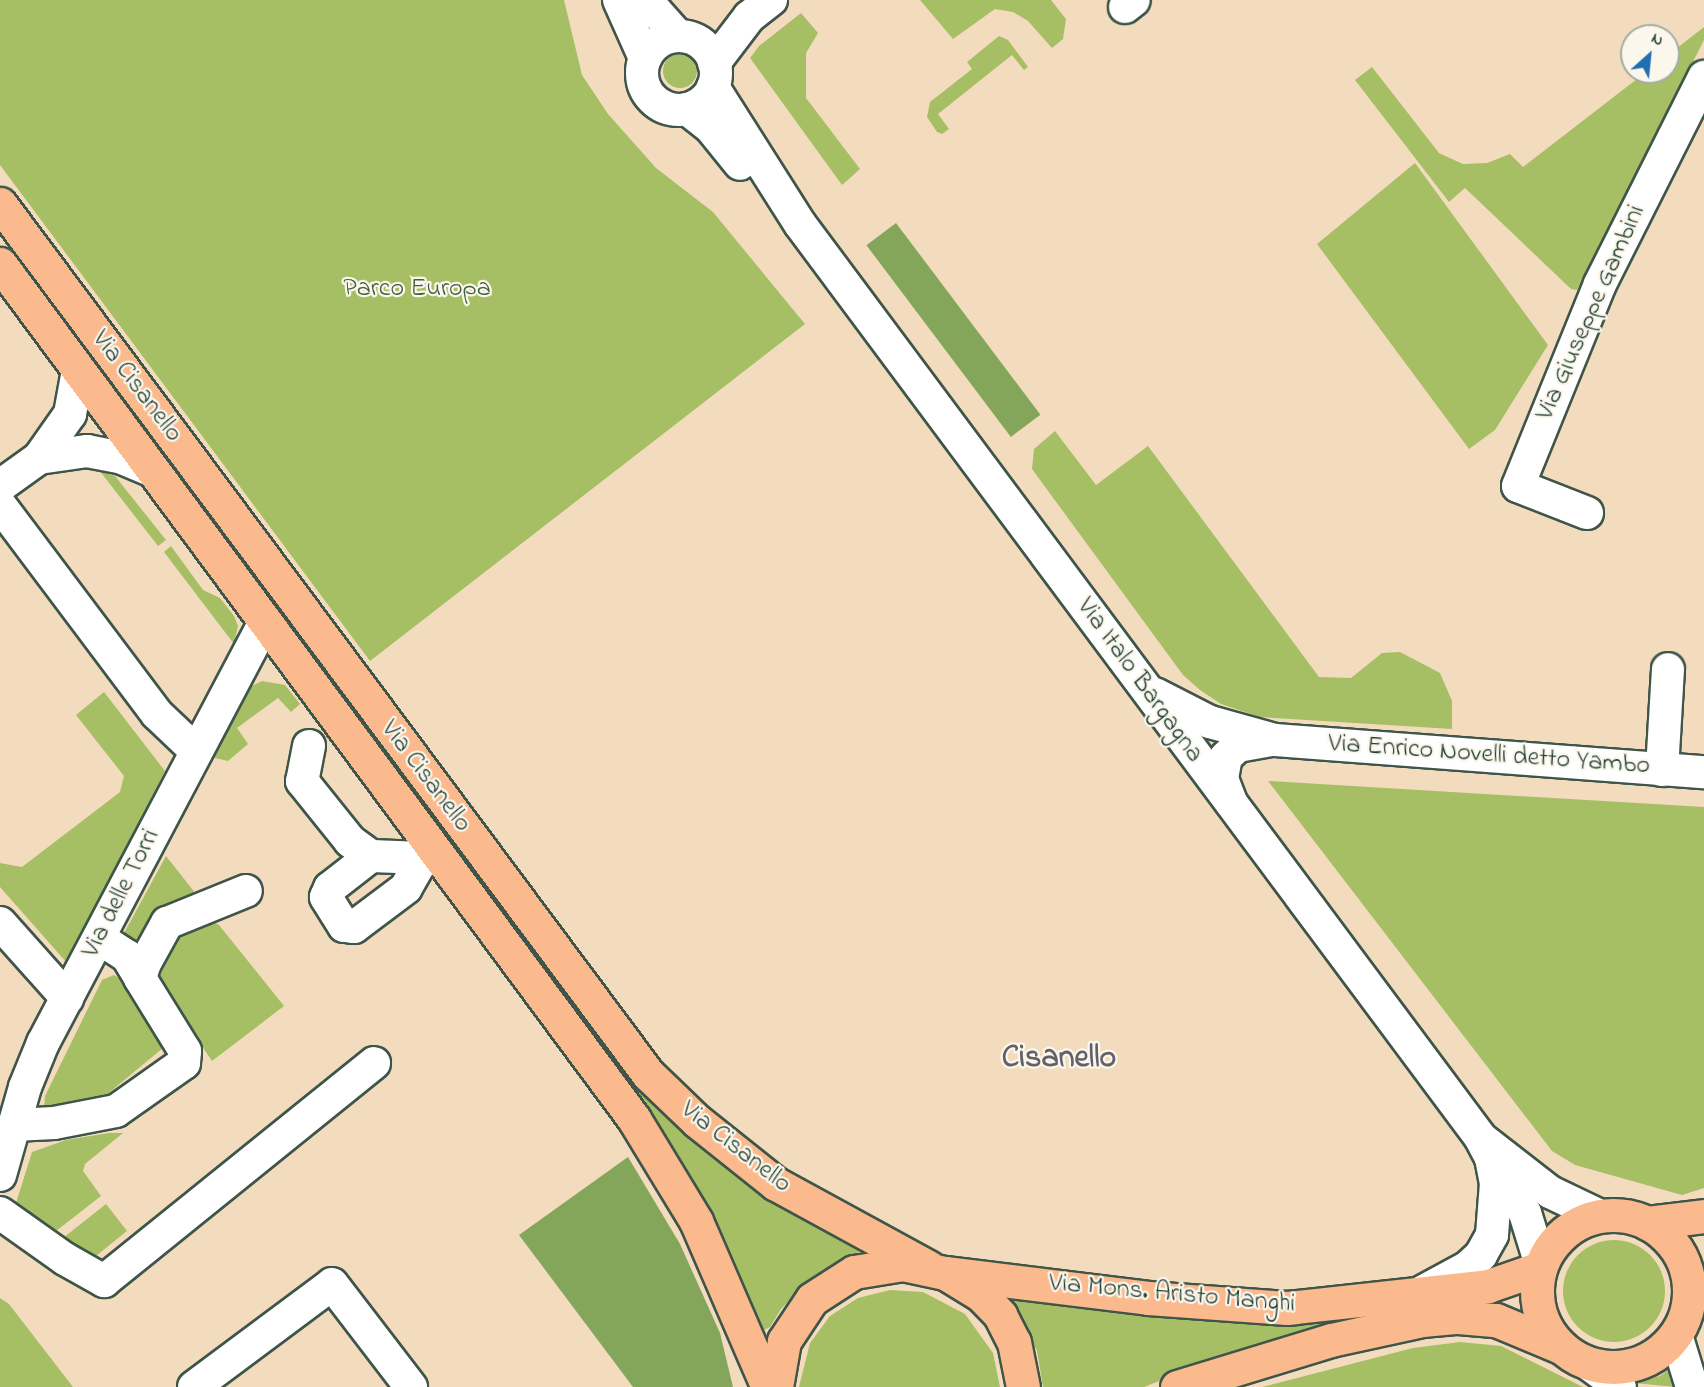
<!DOCTYPE html>
<html>
<head>
<meta charset="utf-8">
<style>
  body { margin:0 }
  #map { position:relative; width:1704px; height:1387px; overflow:hidden; background:#f3dcbe; font-family:"Indie Flower",sans-serif }
  div>[style] { position:absolute }
  .green>* { inset:0; background:#a6bf64 }
  .round { border-radius:50% }
  .forest>* { inset:0; background:#84a65a; transform-origin:0 0 }
  .roads { filter:drop-shadow(2px 0 #3f5549) drop-shadow(-2px 0 #3f5549) drop-shadow(0 2px #3f5549) drop-shadow(0 -2px #3f5549) }
  .minor>* { height:32px; margin:-16px; padding:0 16px; transform-origin:16px; border-radius:16px; background:#fff }
  .minor>.ring { margin:-16px; padding:0; box-sizing:content-box; background:none; border:32px solid #fff; border-radius:50% }
  .major>* { height:33px; margin:-16.5px; padding:0 16.5px; transform-origin:16.5px; border-radius:16.5px; background:#fbba8d }
  .major>.ring { margin:-16.5px; padding:0; box-sizing:content-box; background:none; border:33px solid #fbba8d; border-radius:50% }
  span { translate:-50% -50%; white-space:nowrap; text-align:center; line-height:1.15; -webkit-text-stroke:4.5px #fbf7ec; paint-order:stroke }
  .park-label { font-size:26px; color:#415e40 }
  .street-label { font-size:26px; color:#1f3d34 }
  .district-label { font-size:32px; color:#63606a; font-weight:700 }
  .north { position:absolute; left:1620px; top:24px; width:60px; height:60px; box-sizing:border-box; background:#fbf7ec; border:2px solid #a3ada2; border-radius:50%; rotate:27deg; font-size:16px; font-weight:700; line-height:24px; text-align:center; color:#1f3d34 }
  .north::after { content:''; display:block; margin:auto; width:21px; height:27px; background:#1f6fb2; clip-path:polygon(50% 0,100% 100%,50% 72%,0 100%) }
</style>
</head>
<body>
<div id="map">
  <div class="green">
    <i style="clip-path:polygon(0 0,564px 0,582px 75px,608px 114px,656px 168px,713px 212px,805px 324px,370px 661px,0 165px)"></i>
    <i style="clip-path:polygon(920px 0,1051px 0,1066px 19px,1063px 39px,1052px 48px,1028px 21px,1013px 12px,995px 9px,953px 39px)"></i>
    <i style="clip-path:polygon(801px 13px,818px 33px,806px 53px,806px 98px,860px 169px,842px 185px,750px 58px,759px 46px)"></i>
    <i style="clip-path:polygon(1704px 27px,1704px 40px,1577px 290px,1571px 289px,1465px 188px,1449px 202px,1355px 80px,1372px 67px,1439px 153px,1463px 164px,1487px 163px,1510px 154px,1523px 167px,1646px 72px,1668px 72px,1668px 55px)"></i>
    <i style="clip-path:polygon(999px 36px,1008px 40px,1028px 67px,1024px 70px,1012px 55px,938px 114px,949px 129px,942px 134px,937px 132px,927px 117px,930px 102px,972px 69px,967px 62px)"></i>
    <i class="round" style="left:663px;top:54px;width:34px;height:34px"></i>
    <i style="clip-path:polygon(1415px 163px,1548px 345px,1495px 430px,1469px 449px,1317px 244px)"></i>
    <i style="clip-path:polygon(1055px 431px,1096px 485px,1148px 446px,1319px 677px,1351px 678px,1382px 653px,1400px 652px,1440px 673px,1452px 701px,1452px 729px,1260px 717px,1221px 704px,1200px 690px,1183px 675px,1032px 469px,1034px 449px)"></i>
    <i style="clip-path:polygon(99px 470px,115px 476px,166px 540px,158px 546px)"></i>
    <i style="clip-path:polygon(171px 546px,203px 590px,220px 598px,234px 616px,238px 626px,234px 644px,164px 552px)"></i>
    <i style="clip-path:polygon(262px 681px,285px 685px,300px 704px,291px 712px,278px 698px,237px 728px,248px 744px,228px 761px,211px 757px,246px 689px)"></i>
    <i style="clip-path:polygon(104px 692px,165px 771px,67px 963px,0 887px,0 863px,22px 867px,120px 792px,124px 776px,76px 715px)"></i>
    <i style="clip-path:polygon(1268px 781px,1704px 807px,1704px 1188px,1682px 1195px,1575px 1165px,1552px 1151px)"></i>
    <i style="clip-path:polygon(166px 856px,200px 899px,137px 955px,123px 935px)"></i>
    <i style="clip-path:polygon(211px 921px,219px 925px,284px 1006px,212px 1061px,158px 981px,157px 973px,172px 939px)"></i>
    <i style="clip-path:polygon(114px 975px,122px 980px,163px 1048px,99px 1101px,44px 1109px,45px 1096px,102px 980px)"></i>
    <i style="clip-path:polygon(632px 1075px,854px 1244px,860px 1251px,804px 1285px,781px 1309px,770px 1327px,762px 1331px,754px 1327px,624px 1081px)"></i>
    <i style="clip-path:polygon(109px 1133px,123px 1133px,85px 1164px,83px 1171px,101px 1196px,56px 1231px,16px 1203px,32px 1152px,66px 1140px)"></i>
    <i style="clip-path:polygon(106px 1204px,127px 1231px,96px 1256px,89px 1257px,63px 1238px)"></i>
    <i class="round" style="left:1563px;top:1240px;width:102px;height:102px"></i>
    <i style="clip-path:polygon(890px 1290px,923px 1292px,965px 1314px,993px 1353px,1000px 1387px,799px 1387px,810px 1343px,830px 1316px,858px 1298px)"></i>
    <i style="clip-path:polygon(1010px 1297px,1257px 1324px,1359px 1316px,1359px 1320px,1190px 1369px,1144px 1387px,1043px 1387px,1037px 1351px)"></i>
    <i style="clip-path:polygon(0 1298px,9px 1304px,73px 1387px,0 1387px)"></i>
    <i style="clip-path:polygon(1460px 1342px,1501px 1346px,1583px 1387px,1262px 1387px,1413px 1348px)"></i>
    <i style="clip-path:polygon(1671px 1368px,1676px 1387px,1634px 1383px,1660px 1376px)"></i>
  </div>
  <div class="forest">
    <i style="left:896px;top:223px;width:240px;height:37px;rotate:53deg"></i>
    <i style="clip-path:polygon(628px 1157px,680px 1244px,720px 1333px,733px 1387px,633px 1387px,519px 1235px)"></i>
  </div>
  <div class="roads">
    <div class="minor">
      <i style="left:619px;top:0;width:64px;rotate:65.9deg"></i>
      <i style="left:646px;top:0;width:48px;rotate:48.4deg"></i>
      <i style="left:1125px;top:7px;width:11px;rotate:-38deg"></i>
      <i class="ring" style="left:642px;top:36px;width:42px;height:42px"></i>
      <i style="left:714px;top:63px;width:58px;rotate:-52.7deg"></i>
      <i style="left:749px;top:17px;width:28px;rotate:-38deg"></i>
      <i style="left:713px;top:87px;width:162px;rotate:57.6deg"></i>
      <i style="left:800px;top:224px;width:1138px;rotate:53.32deg"></i>
      <i style="left:1480px;top:1137px;width:24px;rotate:62deg"></i>
      <i style="left:1491px;top:1158px;width:25px;rotate:79deg"></i>
      <i style="left:1496px;top:1183px;width:52px;rotate:94.4deg"></i>
      <i style="left:1492px;top:1235px;width:23px;rotate:119deg"></i>
      <i style="left:1481px;top:1255px;width:18px;rotate:137deg"></i>
      <i style="left:1468px;top:1267px;width:52px;rotate:151.5deg"></i>
      <i style="left:687px;top:109px;width:31px;rotate:38deg"></i>
      <i style="left:711px;top:128px;width:46px;rotate:51.1deg"></i>
      <i style="left:78px;top:370px;width:45px;rotate:100.3deg"></i>
      <i style="left:70px;top:414px;width:54px;rotate:125.2deg"></i>
      <i style="left:39px;top:458px;width:49px;rotate:-8.3deg"></i>
      <i style="left:87px;top:451px;width:36px;rotate:11deg"></i>
      <i style="left:122px;top:458px;width:33px;rotate:23deg"></i>
      <i style="left:0;top:486px;width:48px;rotate:-35.7deg"></i>
      <i style="left:0;top:505px;width:261px;rotate:53.1deg"></i>
      <i style="left:157px;top:714px;width:54px;rotate:43.5deg"></i>
      <i style="left:1587px;top:513px;width:74px;rotate:-158.6deg"></i>
      <i style="left:1518px;top:486px;width:218px;rotate:-67.9deg"></i>
      <i style="left:1600px;top:284px;width:232px;rotate:-63.3deg"></i>
      <i style="left:1155px;top:694px;width:62px;rotate:27deg"></i>
      <i style="left:1210px;top:722px;width:67px;rotate:15.5deg"></i>
      <i style="left:1275px;top:740px;width:430px;rotate:4.3deg"></i>
      <i style="left:309px;top:746px;width:36px;rotate:101deg"></i>
      <i style="left:302px;top:781px;width:77px;rotate:51.3deg"></i>
      <i style="left:350px;top:841px;width:26px;rotate:36deg"></i>
      <i style="left:371px;top:856px;width:52px;rotate:2.2deg"></i>
      <i style="left:423px;top:858px;width:34px;rotate:120deg"></i>
      <i style="left:406px;top:888px;width:65px;rotate:143.1deg"></i>
      <i style="left:354px;top:927px;width:10px;rotate:-174deg"></i>
      <i style="left:344px;top:926px;width:34px;rotate:-122deg"></i>
      <i style="left:326px;top:897px;width:10px;rotate:-66deg"></i>
      <i style="left:330px;top:888px;width:52px;rotate:-38deg"></i>
      <i style="left:1662px;top:770px;width:101px;rotate:-86.6deg"></i>
      <i style="left:1231px;top:802px;width:25px;rotate:-111deg"></i>
      <i style="left:1222px;top:779px;width:22px;rotate:-80deg"></i>
      <i style="left:1226px;top:757px;width:16px;rotate:-43deg"></i>
      <i style="left:1238px;top:746px;width:34px;rotate:-10deg"></i>
      <i style="left:0;top:923px;width:101px;rotate:48.2deg"></i>
      <i style="left:99px;top:938px;width:33px;rotate:33deg"></i>
      <i style="left:127px;top:956px;width:26px;rotate:59deg"></i>
      <i style="left:14px;top:1125px;width:40px;rotate:-2.9deg"></i>
      <i style="left:54px;top:1123px;width:63px;rotate:-11deg"></i>
      <i style="left:116px;top:1111px;width:83px;rotate:-35.2deg"></i>
      <i style="left:184px;top:1063px;width:12px;rotate:-85deg"></i>
      <i style="left:185px;top:1051px;width:86px;rotate:-121.7deg"></i>
      <i style="left:140px;top:978px;width:16px;rotate:-72deg"></i>
      <i style="left:145px;top:963px;width:46px;rotate:-61.2deg"></i>
      <i style="left:167px;top:923px;width:85px;rotate:-22.1deg"></i>
      <i style="left:1483px;top:1140px;width:85px;rotate:37.8deg"></i>
      <i style="left:1550px;top:1192px;width:55px;rotate:25.6deg"></i>
      <i style="left:1496px;top:1166px;width:55px;rotate:58.3deg"></i>
      <i style="left:1525px;top:1213px;width:54px;rotate:72.9deg"></i>
      <i style="left:0;top:1175px;width:91px;rotate:-74.1deg"></i>
      <i style="left:25px;top:1087px;width:48px;rotate:-67.8deg"></i>
      <i style="left:43px;top:1043px;width:475px;rotate:-62.2deg"></i>
      <i style="left:0;top:1213px;width:80px;rotate:35.3deg"></i>
      <i style="left:65px;top:1259px;width:45px;rotate:29.4deg"></i>
      <i style="left:104px;top:1281px;width:347px;rotate:-38.9deg"></i>
      <i style="left:1676px;top:1335px;width:54px;rotate:72.9deg"></i>
      <i style="left:1586px;top:1362px;width:42px;rotate:36.3deg"></i>
      <i style="left:194px;top:1387px;width:172px;rotate:-36.7deg"></i>
      <i style="left:332px;top:1284px;width:130px;rotate:52.5deg"></i>
    </div>
    <div class="major">
      <i style="left:0;top:204px;width:1085px;rotate:53.32deg"></i>
      <i style="left:648px;top:1074px;width:68px;rotate:43.8deg"></i>
      <i style="left:697px;top:1121px;width:101px;rotate:38.6deg"></i>
      <i style="left:776px;top:1184px;width:173px;rotate:28.6deg"></i>
      <i style="left:0;top:264px;width:1064px;rotate:53.44deg"></i>
      <i style="left:634px;top:1119px;width:119px;rotate:58.7deg"></i>
      <i style="left:696px;top:1221px;width:181px;rotate:66.6deg"></i>
      <i class="ring" style="left:1537px;top:1215px;width:119px;height:119px"></i>
      <i style="left:1647px;top:1223px;width:57px;rotate:-7deg"></i>
      <i style="left:945px;top:1273px;width:205px;rotate:7deg"></i>
      <i style="left:1148px;top:1298px;width:139px;rotate:4.1deg"></i>
      <i style="left:1287px;top:1308px;width:202px;rotate:-6.2deg"></i>
      <i style="left:1488px;top:1286px;width:55px;rotate:-19.1deg"></i>
      <i style="left:776px;top:1387px;width:47px;rotate:-80.1deg"></i>
      <i style="left:784px;top:1341px;width:50px;rotate:-56.3deg"></i>
      <i style="left:812px;top:1299px;width:50px;rotate:-32.7deg"></i>
      <i style="left:854px;top:1272px;width:50px;rotate:-9.3deg"></i>
      <i style="left:903px;top:1264px;width:43px;rotate:12.1deg"></i>
      <i style="left:945px;top:1273px;width:42px;rotate:31.4deg"></i>
      <i style="left:981px;top:1295px;width:28px;rotate:46deg"></i>
      <i style="left:1000px;top:1315px;width:30px;rotate:63deg"></i>
      <i style="left:1014px;top:1342px;width:46px;rotate:78.7deg"></i>
      <i style="left:1177px;top:1387px;width:161px;rotate:-17deg"></i>
      <i style="left:1331px;top:1340px;width:93px;rotate:-12.4deg"></i>
      <i style="left:1422px;top:1320px;width:36px;rotate:-5deg"></i>
      <i style="left:1458px;top:1317px;width:38px;rotate:5deg"></i>
      <i style="left:1496px;top:1320px;width:70px;rotate:22.6deg"></i>
    </div>
  </div>
  <div class="park-label">
    <span style="left:417px;top:290px">Parco Europa</span>
  </div>
  <div class="street-label">
    <span style="left:1592px;top:313px;rotate:-66deg">Via Giuseppe Gambini</span>
    <span style="left:136px;top:387px;rotate:53deg">Via Cisanello</span>
    <span style="left:1139px;top:681px;rotate:54deg">Via Italo Bargagna</span>
    <span style="left:1489px;top:756px;rotate:4deg">Via Enrico Novelli detto Yambo</span>
    <span style="left:425px;top:777px;rotate:53deg">Via Cisanello</span>
    <span style="left:122px;top:894px;rotate:-63deg">Via delle Torri</span>
    <span style="left:735px;top:1148px;rotate:38deg">Via Cisanello</span>
    <span style="left:1172px;top:1295px;rotate:5deg">Via Mons. Aristo Manghi</span>
  </div>
  <div class="district-label">
    <span style="left:1059px;top:1059px">Cisanello</span>
  </div>
  <div class="north">N</div>
</div>
</body>
</html>
